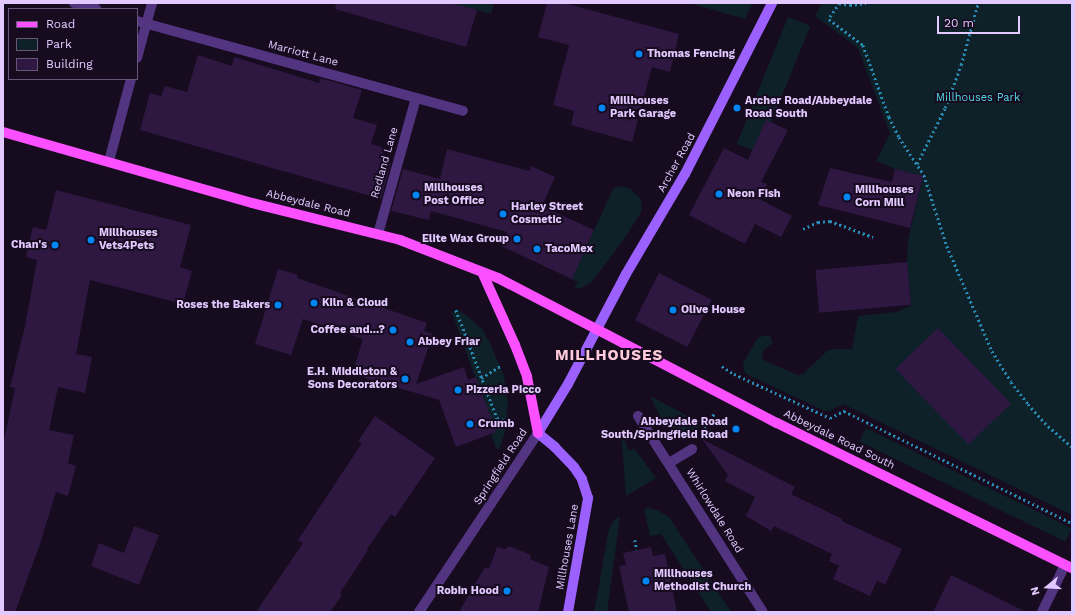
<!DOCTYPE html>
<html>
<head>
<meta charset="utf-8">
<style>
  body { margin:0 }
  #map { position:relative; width:1075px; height:615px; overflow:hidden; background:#160b1f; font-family:"Work Sans",sans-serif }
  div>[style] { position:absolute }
  .green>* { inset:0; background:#0e2129; transform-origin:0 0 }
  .building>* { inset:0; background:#2e1741; transform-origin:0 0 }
  .path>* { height:2.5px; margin-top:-1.25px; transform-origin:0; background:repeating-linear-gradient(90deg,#288cb5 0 2px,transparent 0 5px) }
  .lane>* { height:10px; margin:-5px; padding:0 5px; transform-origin:5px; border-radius:5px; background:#523480 }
  .street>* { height:10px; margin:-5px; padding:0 5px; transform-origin:5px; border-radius:5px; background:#523480 }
  .secondary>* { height:10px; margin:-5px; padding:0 5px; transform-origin:5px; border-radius:5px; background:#9c60ff }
  .primary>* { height:10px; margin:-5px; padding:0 5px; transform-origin:5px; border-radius:5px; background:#fb50ff }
  .dots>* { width:11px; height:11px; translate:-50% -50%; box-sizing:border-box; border:2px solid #160b1f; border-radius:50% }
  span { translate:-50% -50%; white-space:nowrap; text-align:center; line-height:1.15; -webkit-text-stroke:4px #160b1f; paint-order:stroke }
  .street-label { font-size:11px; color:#e2c9ff }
  .poi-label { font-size:11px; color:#e2c9ff; font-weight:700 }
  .left { translate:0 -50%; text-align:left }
  .right { translate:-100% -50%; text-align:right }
  .park-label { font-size:11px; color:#51d5e4 }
  .district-label { font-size:15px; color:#ffcbda; font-weight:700; letter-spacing:1px }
  .frame { position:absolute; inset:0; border:4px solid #e2c9ff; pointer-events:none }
  .legend { position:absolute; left:8px; top:8px; width:130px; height:72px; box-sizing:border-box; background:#160b1f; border:1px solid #685779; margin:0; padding:5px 7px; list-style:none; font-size:12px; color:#e2c9ff }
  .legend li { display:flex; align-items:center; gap:8px; height:20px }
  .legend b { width:20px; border:1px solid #685779 }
  .north { position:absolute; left:1027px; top:567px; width:40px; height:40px; -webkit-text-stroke:3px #160b1f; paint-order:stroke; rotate:252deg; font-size:11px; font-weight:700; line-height:16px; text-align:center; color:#e2c9ff }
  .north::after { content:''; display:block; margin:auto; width:14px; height:18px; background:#e2c9ff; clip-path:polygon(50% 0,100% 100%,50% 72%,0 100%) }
  .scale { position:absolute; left:937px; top:16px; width:83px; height:18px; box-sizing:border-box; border:2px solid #e2c9ff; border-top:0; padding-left:5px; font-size:12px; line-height:14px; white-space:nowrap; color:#e2c9ff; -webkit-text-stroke:3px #160b1f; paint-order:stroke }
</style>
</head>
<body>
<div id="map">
  <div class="green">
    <i style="clip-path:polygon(451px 3px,494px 3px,491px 14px)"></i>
    <i style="clip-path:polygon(689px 3px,753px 3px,745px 19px)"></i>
    <i style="clip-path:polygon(822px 3px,1072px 3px,1072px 515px,843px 404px,827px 412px,746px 374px,744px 371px,743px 363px,758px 338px,763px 336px,770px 336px,773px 342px,763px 351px,762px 357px,764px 360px,797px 375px,803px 374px,827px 351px,833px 349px,852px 349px,858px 316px,897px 312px,911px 305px,907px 262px,908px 240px,923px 176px,895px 169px,876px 161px,890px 134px,858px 48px,815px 16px)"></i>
    <i style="left:788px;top:17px;width:24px;height:137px;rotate:22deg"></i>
    <i style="clip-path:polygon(619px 186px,629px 188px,640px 198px,642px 204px,641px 213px,622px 242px,592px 282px,582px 288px,574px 288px,578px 282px,572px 279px,613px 189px)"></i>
    <i style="clip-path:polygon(457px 309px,471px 319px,482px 329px,490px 343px,504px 376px,508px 404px,505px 432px,499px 450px,496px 448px,491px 434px,495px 432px,452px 313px)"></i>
    <i style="clip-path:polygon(650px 396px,699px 422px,698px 431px,678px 431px,663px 422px)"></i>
    <i style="left:866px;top:428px;width:229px;height:15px;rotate:26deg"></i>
    <i style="clip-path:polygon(621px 432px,629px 451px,634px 448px,656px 478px,626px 496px)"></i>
    <i style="clip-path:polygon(648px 508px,657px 510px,669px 517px,731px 612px,711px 612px,661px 534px,650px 536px,644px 509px)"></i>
    <i style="clip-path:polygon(620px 516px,607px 612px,594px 612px,609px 529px,614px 520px)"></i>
  </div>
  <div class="building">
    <i style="clip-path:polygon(336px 3px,451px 3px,477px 10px,466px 47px,335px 9px)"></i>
    <i style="clip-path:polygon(547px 3px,564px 3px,679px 34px,670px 72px,652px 67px,632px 142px,571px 125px,574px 111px,553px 105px,569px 45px,538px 37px)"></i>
    <i style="clip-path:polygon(198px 55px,232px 66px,234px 57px,319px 83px,320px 78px,362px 90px,353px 118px,377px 125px,371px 144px,384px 148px,381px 160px,391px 163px,381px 199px,140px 130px,150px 93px,161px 96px,165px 86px,187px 92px)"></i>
    <i style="clip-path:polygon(766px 120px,788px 130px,761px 182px,767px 184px,759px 199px,792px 216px,781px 237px,755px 224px,745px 244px,689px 215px,724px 148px,748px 160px)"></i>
    <i style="clip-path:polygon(447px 149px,529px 171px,531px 166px,555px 177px,542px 206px,594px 230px,572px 279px,501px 246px,507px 232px,431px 211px,429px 220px,391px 211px,403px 169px,440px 179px)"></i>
    <i style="clip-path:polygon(830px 168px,892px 182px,895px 169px,923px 176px,910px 228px,818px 205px)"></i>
    <i style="clip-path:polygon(56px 190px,191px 225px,180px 267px,192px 271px,183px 304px,90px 280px,76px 354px,92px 357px,85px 393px,58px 387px,49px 430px,74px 435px,68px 463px,76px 466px,68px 496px,56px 492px,40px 544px,15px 612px,3px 612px,3px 445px,15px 388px,10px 387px,25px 326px,37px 260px,26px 257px,33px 227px,46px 230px)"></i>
    <i style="left:907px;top:262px;width:43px;height:92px;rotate:85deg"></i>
    <i style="clip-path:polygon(278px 269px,298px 275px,297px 278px,427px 323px,424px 331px,433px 334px,416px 384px,464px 367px,468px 380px,476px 377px,496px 432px,456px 447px,439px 400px,352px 374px,363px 339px,303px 319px,291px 355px,255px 344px)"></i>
    <i style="left:659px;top:273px;width:59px;height:53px;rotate:27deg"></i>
    <i style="left:938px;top:328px;width:105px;height:59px;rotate:46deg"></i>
    <i style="clip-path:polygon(375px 416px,435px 458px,395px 517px,391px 514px,367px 549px,368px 550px,340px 593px,342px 595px,330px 612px,256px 612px,303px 543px,298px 540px,362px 443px,358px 441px)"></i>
    <i style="clip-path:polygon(702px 439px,795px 487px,791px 494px,842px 519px,842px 521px,902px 549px,885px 585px,877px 581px,870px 596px,833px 579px,839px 566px,829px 561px,832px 554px,774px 526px,771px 531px,746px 516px,755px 497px,725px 481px,728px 475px)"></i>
    <i style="clip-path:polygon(134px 526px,159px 535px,139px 585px,91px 566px,99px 543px,124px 553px)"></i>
    <i style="clip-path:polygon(509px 546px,531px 555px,530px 559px,549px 567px,538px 612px,459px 612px,485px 567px,489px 569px,497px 547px,505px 549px)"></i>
    <i style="clip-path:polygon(651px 547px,653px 556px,665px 554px,677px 612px,629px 612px,619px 566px,626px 565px,623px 553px)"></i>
    <i style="clip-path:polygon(951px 575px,976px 587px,1026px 612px,933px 612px)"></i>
  </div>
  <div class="path">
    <i style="left:805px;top:3px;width:1px"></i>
    <i style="left:839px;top:3px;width:11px;rotate:10deg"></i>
    <i style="left:850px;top:5px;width:16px;rotate:-7deg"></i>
    <i style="left:840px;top:3px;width:19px;rotate:125deg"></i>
    <i style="left:829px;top:19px;width:43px;rotate:37.4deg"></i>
    <i style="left:863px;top:45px;width:77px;rotate:70.1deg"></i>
    <i style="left:889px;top:117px;width:22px;rotate:63deg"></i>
    <i style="left:899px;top:137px;width:45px;rotate:56.7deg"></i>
    <i style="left:924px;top:175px;width:75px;rotate:72.1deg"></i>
    <i style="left:947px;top:246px;width:114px;rotate:66.8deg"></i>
    <i style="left:992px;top:351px;width:36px;rotate:58deg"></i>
    <i style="left:1011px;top:382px;width:28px;rotate:52deg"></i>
    <i style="left:1028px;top:404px;width:30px;rotate:48deg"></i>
    <i style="left:1048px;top:426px;width:32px;rotate:41deg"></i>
    <i style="left:917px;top:164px;width:63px;rotate:-63.4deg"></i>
    <i style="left:945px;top:108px;width:46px;rotate:-69.6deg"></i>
    <i style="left:961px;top:65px;width:64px;rotate:-74.7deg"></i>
    <i style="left:803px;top:229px;width:17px;rotate:-25deg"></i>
    <i style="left:818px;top:222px;width:12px;rotate:-5deg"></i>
    <i style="left:830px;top:221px;width:46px;rotate:20.4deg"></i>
    <i style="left:456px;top:310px;width:116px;rotate:69.2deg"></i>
    <i style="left:497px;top:418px;width:10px;rotate:17deg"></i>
    <i style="left:722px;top:366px;width:14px;rotate:34deg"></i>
    <i style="left:734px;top:374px;width:106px;rotate:24.6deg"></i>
    <i style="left:830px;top:418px;width:16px;rotate:-27deg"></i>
    <i style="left:844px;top:411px;width:254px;rotate:26.2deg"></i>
    <i style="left:481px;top:378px;width:25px;rotate:-32deg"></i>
    <i style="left:702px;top:433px;width:25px;rotate:-58deg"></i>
    <i style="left:635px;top:540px;width:10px;rotate:79deg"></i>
  </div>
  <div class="lane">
    <i style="left:74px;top:3px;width:23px;rotate:15deg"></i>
    <i style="left:137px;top:21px;width:338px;rotate:15.4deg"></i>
    <i style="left:378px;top:234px;width:141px;rotate:-74.4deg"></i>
  </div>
  <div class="street">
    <i style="left:137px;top:58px;width:57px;rotate:-74.7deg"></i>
    <i style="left:109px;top:161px;width:85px;rotate:-75deg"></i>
    <i style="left:638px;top:416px;width:232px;rotate:57.5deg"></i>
    <i style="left:669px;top:463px;width:27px;rotate:-31deg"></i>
    <i style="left:419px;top:612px;width:215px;rotate:-56.4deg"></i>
    <i style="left:1042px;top:612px;width:52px;rotate:-63.9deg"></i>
  </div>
  <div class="secondary">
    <i style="left:568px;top:612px;width:116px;rotate:-80deg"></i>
    <i style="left:588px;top:498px;width:20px;rotate:-108deg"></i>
    <i style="left:582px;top:479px;width:14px;rotate:-124deg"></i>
    <i style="left:574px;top:467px;width:28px;rotate:-134deg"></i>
    <i style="left:555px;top:447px;width:22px;rotate:-141deg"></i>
    <i style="left:538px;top:433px;width:57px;rotate:-58.5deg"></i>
    <i style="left:568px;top:384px;width:124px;rotate:-62.2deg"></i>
    <i style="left:626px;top:274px;width:116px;rotate:-59.5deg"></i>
    <i style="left:685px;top:174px;width:192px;rotate:-63deg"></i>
  </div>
  <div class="primary">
    <i style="left:3px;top:132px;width:259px;rotate:15.9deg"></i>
    <i style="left:252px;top:203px;width:153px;rotate:14deg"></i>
    <i style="left:400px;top:240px;width:105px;rotate:21.2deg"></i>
    <i style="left:498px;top:278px;width:314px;rotate:27.5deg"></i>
    <i style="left:777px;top:423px;width:329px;rotate:26.2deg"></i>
    <i style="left:482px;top:272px;width:80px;rotate:65.7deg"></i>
    <i style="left:515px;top:345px;width:34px;rotate:69deg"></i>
    <i style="left:527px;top:377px;width:57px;rotate:78.9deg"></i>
  </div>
  <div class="dots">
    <i style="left:639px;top:54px;background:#0086f4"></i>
    <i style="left:602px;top:108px;background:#0086f4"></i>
    <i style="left:737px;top:108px;background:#0086f4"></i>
    <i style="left:719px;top:194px;background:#0086f4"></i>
    <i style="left:416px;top:195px;background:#0086f4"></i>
    <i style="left:847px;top:197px;background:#0086f4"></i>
    <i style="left:503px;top:214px;background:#0086f4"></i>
    <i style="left:517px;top:239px;background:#0086f4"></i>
    <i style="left:91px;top:240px;background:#0086f4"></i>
    <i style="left:55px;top:245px;background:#0086f4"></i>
    <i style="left:537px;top:249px;background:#0086f4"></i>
    <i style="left:314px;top:303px;background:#0086f4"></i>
    <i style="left:278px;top:305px;background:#0086f4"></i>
    <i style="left:673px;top:310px;background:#0086f4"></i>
    <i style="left:393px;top:330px;background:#0086f4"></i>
    <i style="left:410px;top:342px;background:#0086f4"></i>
    <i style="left:405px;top:379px;background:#0086f4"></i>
    <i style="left:458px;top:390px;background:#0086f4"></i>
    <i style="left:470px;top:424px;background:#0086f4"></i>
    <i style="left:736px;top:429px;background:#0086f4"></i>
    <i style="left:646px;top:581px;background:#0086f4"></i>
    <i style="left:507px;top:591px;background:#0086f4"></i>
  </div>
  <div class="street-label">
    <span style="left:303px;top:54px;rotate:15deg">Marriott Lane</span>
    <span style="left:385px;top:163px;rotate:-74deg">Redland Lane</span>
    <span style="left:677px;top:163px;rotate:-61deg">Archer Road</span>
    <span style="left:308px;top:204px;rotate:14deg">Abbeydale Road</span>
    <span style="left:839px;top:440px;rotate:26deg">Abbeydale Road South</span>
    <span style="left:501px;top:467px;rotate:-57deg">Springfield Road</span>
    <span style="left:714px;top:511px;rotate:58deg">Whirlowdale Road</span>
    <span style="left:568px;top:547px;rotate:-80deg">Millhouses Lane</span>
  </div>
  <div class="poi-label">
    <span class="left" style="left:647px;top:54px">Thomas Fencing</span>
    <span class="left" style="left:610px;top:108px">Millhouses<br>Park Garage</span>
    <span class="left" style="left:745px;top:108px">Archer Road/Abbeydale<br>Road South</span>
    <span class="left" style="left:424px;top:195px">Millhouses<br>Post Office</span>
    <span class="left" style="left:855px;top:197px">Millhouses<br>Corn Mill</span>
    <span class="left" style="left:727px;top:194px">Neon Fish</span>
    <span class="left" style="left:511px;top:214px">Harley Street<br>Cosmetic</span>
    <span class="left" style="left:99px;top:240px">Millhouses<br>Vets4Pets</span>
    <span class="right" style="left:509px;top:239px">Elite Wax Group</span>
    <span class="right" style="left:47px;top:245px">Chan's</span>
    <span class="left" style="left:545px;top:249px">TacoMex</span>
    <span class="left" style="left:322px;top:303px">Kiln &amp; Cloud</span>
    <span class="right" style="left:270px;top:305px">Roses the Bakers</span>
    <span class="left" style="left:681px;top:310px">Olive House</span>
    <span class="right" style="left:385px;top:330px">Coffee and...?</span>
    <span class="left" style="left:418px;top:342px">Abbey Friar</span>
    <span class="right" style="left:397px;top:379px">E.H. Middleton &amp;<br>Sons Decorators</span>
    <span class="left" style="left:466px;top:390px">Pizzeria Picco</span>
    <span class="right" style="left:728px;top:429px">Abbeydale Road<br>South/Springfield Road</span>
    <span class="left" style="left:478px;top:424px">Crumb</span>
    <span class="left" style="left:654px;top:581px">Millhouses<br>Methodist Church</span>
    <span class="right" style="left:499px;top:591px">Robin Hood</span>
  </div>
  <div class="park-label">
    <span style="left:978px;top:98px">Millhouses Park</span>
  </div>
  <div class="district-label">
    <span style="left:609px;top:356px">MILLHOUSES</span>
  </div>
  <div class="frame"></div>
  <ul class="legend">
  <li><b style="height:5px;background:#fb50ff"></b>Road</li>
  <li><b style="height:11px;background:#0e2129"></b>Park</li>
  <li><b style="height:11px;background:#2e1741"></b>Building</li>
  </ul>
  <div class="north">N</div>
  <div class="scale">20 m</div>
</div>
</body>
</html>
